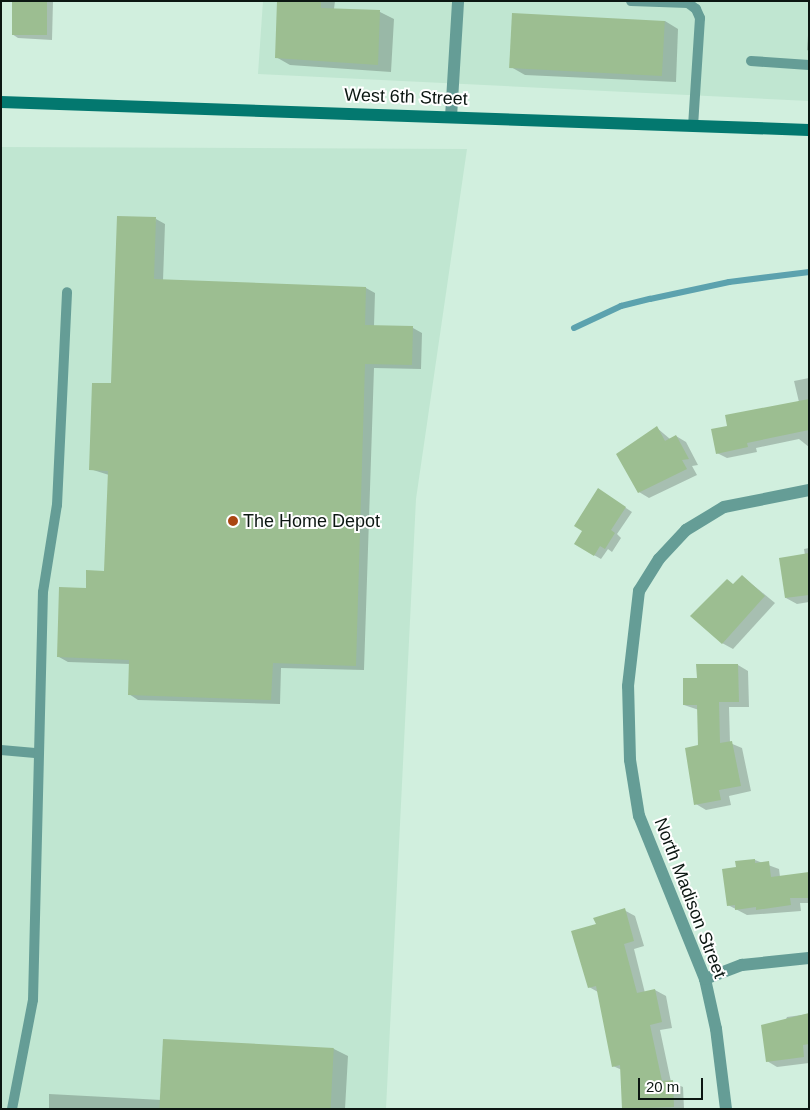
<!DOCTYPE html>
<html>
<head>
<meta charset="utf-8">
<style>
  body { margin:0 }
  #map { position:relative; width:810px; height:1110px; overflow:hidden; background:#d1efde; font-family:Arial,sans-serif }
  div>[style] { position:absolute }
  .built>* { inset:0; background:#c0e6d1 }
  .shadow>* { inset:0; background:#0003 }
  .stream>* { height:6px; margin:-3px; padding:0 3px; transform-origin:3px; border-radius:3px; background:#5ca2ae }
  .building>* { inset:0; background:#9cbe91; transform-origin:0 0 }
  .lane>* { height:10px; margin:-5px; padding:0 5px; transform-origin:5px; border-radius:5px; background:#659d96 }
  .street>* { height:12px; margin:-6px; padding:0 6px; transform-origin:6px; border-radius:6px; background:#659d96 }
  .secondary>* { height:12px; margin:-6px; padding:0 6px; transform-origin:6px; border-radius:6px; background:#03786f }
  .dots>* { width:14px; height:14px; translate:-50% -50%; box-sizing:border-box; border:2px solid #fff; border-radius:50% }
  span { translate:-50% -50%; white-space:nowrap; text-align:center; line-height:1.15; -webkit-text-stroke:4px #fff; paint-order:stroke }
  .street-label { font-size:18px; color:#0c1712 }
  .poi-label { font-size:18px; color:#0c1712 }
  .left { translate:0 -50%; text-align:left }
  .frame { position:absolute; inset:0; border:2px solid #0c1712; pointer-events:none }
  .scale { position:absolute; left:638px; top:1078px; width:65px; height:22px; box-sizing:border-box; border:2px solid #0c1712; border-top:0; padding-left:6px; font-size:15px; line-height:18px; white-space:nowrap; color:#0c1712; -webkit-text-stroke:4px #fff; paint-order:stroke }
</style>
</head>
<body>
<div id="map">
  <div class="built">
    <i style="clip-path:polygon(263px 1px,809px 1px,809px 101px,258px 74px)"></i>
    <i style="clip-path:polygon(1px 147px,467px 149px,416px 499px,386px 1109px,1px 1109px)"></i>
  </div>
  <div class="shadow">
    <i style="clip-path:polygon(13px 1px,53px 1px,52px 40px,18px 38px,12px 34px)"></i>
    <i style="clip-path:polygon(279px 1px,335px 1px,334px 9px,380px 12px,394px 19px,391px 72px,290px 65px,276px 57px)"></i>
    <i style="clip-path:polygon(809px 20px,809px 51px,807px 50px)"></i>
    <i style="clip-path:polygon(665px 21px,678px 29px,676px 82px,525px 75px,511px 67px)"></i>
    <i style="clip-path:polygon(156px 219px,165px 224px,163px 281px,366px 288px,375px 293px,374px 326px,413px 328px,422px 333px,421px 369px,374px 368px,364px 670px,281px 668px,280px 704px,138px 700px,129px 694px,130px 664px,68px 662px,59px 657px,106px 573px,109px 475px,90px 469px)"></i>
    <i style="clip-path:polygon(809px 378px,809px 447px,799px 439px,756px 448px,757px 452px,727px 458px,717px 453px,728px 427px,799px 402px,794px 381px)"></i>
    <i style="clip-path:polygon(657px 428px,670px 439px,676px 436px,686px 442px,698px 465px,692px 466px,697px 475px,649px 498px,639px 492px)"></i>
    <i style="clip-path:polygon(605px 494px,632px 512px,617px 534px,621px 538px,612px 552px,608px 549px,601px 559px,594px 555px)"></i>
    <i style="clip-path:polygon(809px 548px,809px 602px,797px 604px,786px 598px,805px 555px,804px 549px)"></i>
    <i style="clip-path:polygon(742px 576px,775px 603px,733px 649px,722px 643px,734px 585px)"></i>
    <i style="clip-path:polygon(738px 665px,748px 671px,749px 707px,729px 707px,730px 743px,742px 748px,751px 791px,729px 796px,731px 805px,706px 810px,696px 804px,699px 710px,684px 705px,698px 680px,698px 666px)"></i>
    <i style="clip-path:polygon(755px 860px,779px 869px,780px 877px,809px 873px,809px 903px,800px 903px,801px 911px,747px 915px,728px 905px,738px 868px)"></i>
    <i style="clip-path:polygon(624px 910px,635px 916px,644px 946px,634px 949px,645px 993px,655px 990px,666px 996px,672px 1028px,660px 1030px,671px 1082px,683px 1087px,684px 1109px,623px 1109px,622px 1070px,613px 1066px,598px 992px,589px 987px,597px 925px)"></i>
    <i style="clip-path:polygon(809px 1014px,809px 1063px,777px 1067px,767px 1061px,787px 1017px)"></i>
    <i style="clip-path:polygon(164px 1041px,334px 1049px,348px 1056px,345px 1109px,49px 1109px,49px 1094px,162px 1100px)"></i>
  </div>
  <div class="stream">
    <i style="left:574px;top:328px;width:52px;rotate:-25.1deg"></i>
    <i style="left:621px;top:306px;width:30px;rotate:-14deg"></i>
    <i style="left:650px;top:299px;width:81px;rotate:-12.1deg"></i>
    <i style="left:729px;top:282px;width:81px;rotate:-7.1deg"></i>
  </div>
  <div class="building">
    <i style="left:12px;top:1px;width:35px;height:34px"></i>
    <i style="clip-path:polygon(277px 1px,321px 1px,321px 8px,380px 10px,378px 65px,275px 58px)"></i>
    <i style="left:512px;top:13px;width:153px;height:55px;rotate:3deg"></i>
    <i style="clip-path:polygon(117px 216px,156px 217px,154px 279px,366px 287px,365px 325px,413px 326px,412px 365px,365px 364px,356px 666px,273px 663px,271px 700px,128px 695px,129px 660px,57px 657px,59px 587px,86px 588px,86px 570px,104px 571px,108px 471px,89px 470px,92px 383px,111px 383px)"></i>
    <i style="clip-path:polygon(809px 399px,809px 430px,747px 443px,748px 447px,716px 454px,711px 429px,727px 426px,725px 415px)"></i>
    <i style="clip-path:polygon(657px 426px,665px 441px,676px 435px,689px 459px,682px 460px,687px 469px,638px 493px,616px 454px)"></i>
    <i style="clip-path:polygon(598px 488px,626px 507px,611px 530px,615px 533px,605px 549px,600px 546px,594px 556px,574px 544px,582px 531px,574px 526px)"></i>
    <i style="clip-path:polygon(809px 553px,809px 595px,785px 598px,779px 558px)"></i>
    <i style="clip-path:polygon(742px 575px,765px 596px,722px 644px,690px 616px,727px 579px,733px 584px)"></i>
    <i style="clip-path:polygon(696px 664px,738px 664px,739px 702px,719px 702px,720px 743px,732px 741px,741px 786px,719px 790px,721px 800px,694px 805px,685px 748px,698px 745px,697px 705px,683px 705px,683px 678px,697px 678px)"></i>
    <i style="clip-path:polygon(755px 859px,755px 863px,769px 861px,771px 877px,809px 872px,809px 898px,790px 898px,791px 905px,756px 910px,756px 907px,735px 910px,735px 905px,727px 906px,722px 869px,736px 867px,735px 861px)"></i>
    <i style="clip-path:polygon(625px 908px,634px 941px,624px 944px,637px 993px,655px 989px,662px 1022px,650px 1025px,662px 1081px,673px 1080px,674px 1107px,622px 1109px,620px 1065px,612px 1067px,596px 986px,588px 988px,571px 931px,596px 924px,593px 918px)"></i>
    <i style="clip-path:polygon(809px 1013px,809px 1044px,803px 1045px,804px 1057px,766px 1062px,761px 1025px)"></i>
    <i style="left:163px;top:1039px;width:171px;height:70px;rotate:3deg"></i>
  </div>
  <div class="lane">
    <i style="left:631px;top:1px;width:57px;rotate:2deg"></i>
    <i style="left:688px;top:3px;width:10px;rotate:37deg"></i>
    <i style="left:696px;top:9px;width:10px;rotate:66deg"></i>
    <i style="left:700px;top:18px;width:108px;rotate:93.7deg"></i>
    <i style="left:751px;top:61px;width:58px;rotate:3.9deg"></i>
    <i style="left:1px;top:750px;width:37px;rotate:5deg"></i>
    <i style="left:12px;top:1109px;width:111px;rotate:-79.1deg"></i>
    <i style="left:33px;top:1000px;width:408px;rotate:-88.6deg"></i>
    <i style="left:43px;top:592px;width:88px;rotate:-80.9deg"></i>
    <i style="left:57px;top:505px;width:213px;rotate:-87.3deg"></i>
  </div>
  <div class="street">
    <i style="left:451px;top:117px;width:116px;rotate:-86.5deg"></i>
    <i style="left:705px;top:979px;width:40px;rotate:-21deg"></i>
    <i style="left:742px;top:965px;width:67px;rotate:-6deg"></i>
    <i style="left:726px;top:1109px;width:81px;rotate:-97.1deg"></i>
    <i style="left:716px;top:1029px;width:51px;rotate:-102.4deg"></i>
    <i style="left:705px;top:979px;width:176px;rotate:-112deg"></i>
    <i style="left:639px;top:816px;width:57px;rotate:-99.1deg"></i>
    <i style="left:630px;top:760px;width:74px;rotate:-91.5deg"></i>
    <i style="left:628px;top:686px;width:96px;rotate:-83.4deg"></i>
    <i style="left:639px;top:591px;width:38px;rotate:-58deg"></i>
    <i style="left:659px;top:559px;width:40px;rotate:-47deg"></i>
    <i style="left:686px;top:530px;width:44px;rotate:-31.2deg"></i>
    <i style="left:724px;top:507px;width:87px;rotate:-11.3deg"></i>
  </div>
  <div class="secondary">
    <i style="left:1px;top:102px;width:808px;rotate:1.98deg"></i>
  </div>
  <div class="dots">
    <i style="left:233px;top:521px;background:#aa4612"></i>
  </div>
  <div class="street-label">
    <span style="left:406px;top:97px;rotate:2deg">West 6th Street</span>
    <span style="left:690px;top:898px;rotate:69deg">North Madison Street</span>
  </div>
  <div class="poi-label">
    <span class="left" style="left:243px;top:521px">The Home Depot</span>
  </div>
  <div class="frame"></div>
  <div class="scale">20 m</div>
</div>
</body>
</html>
